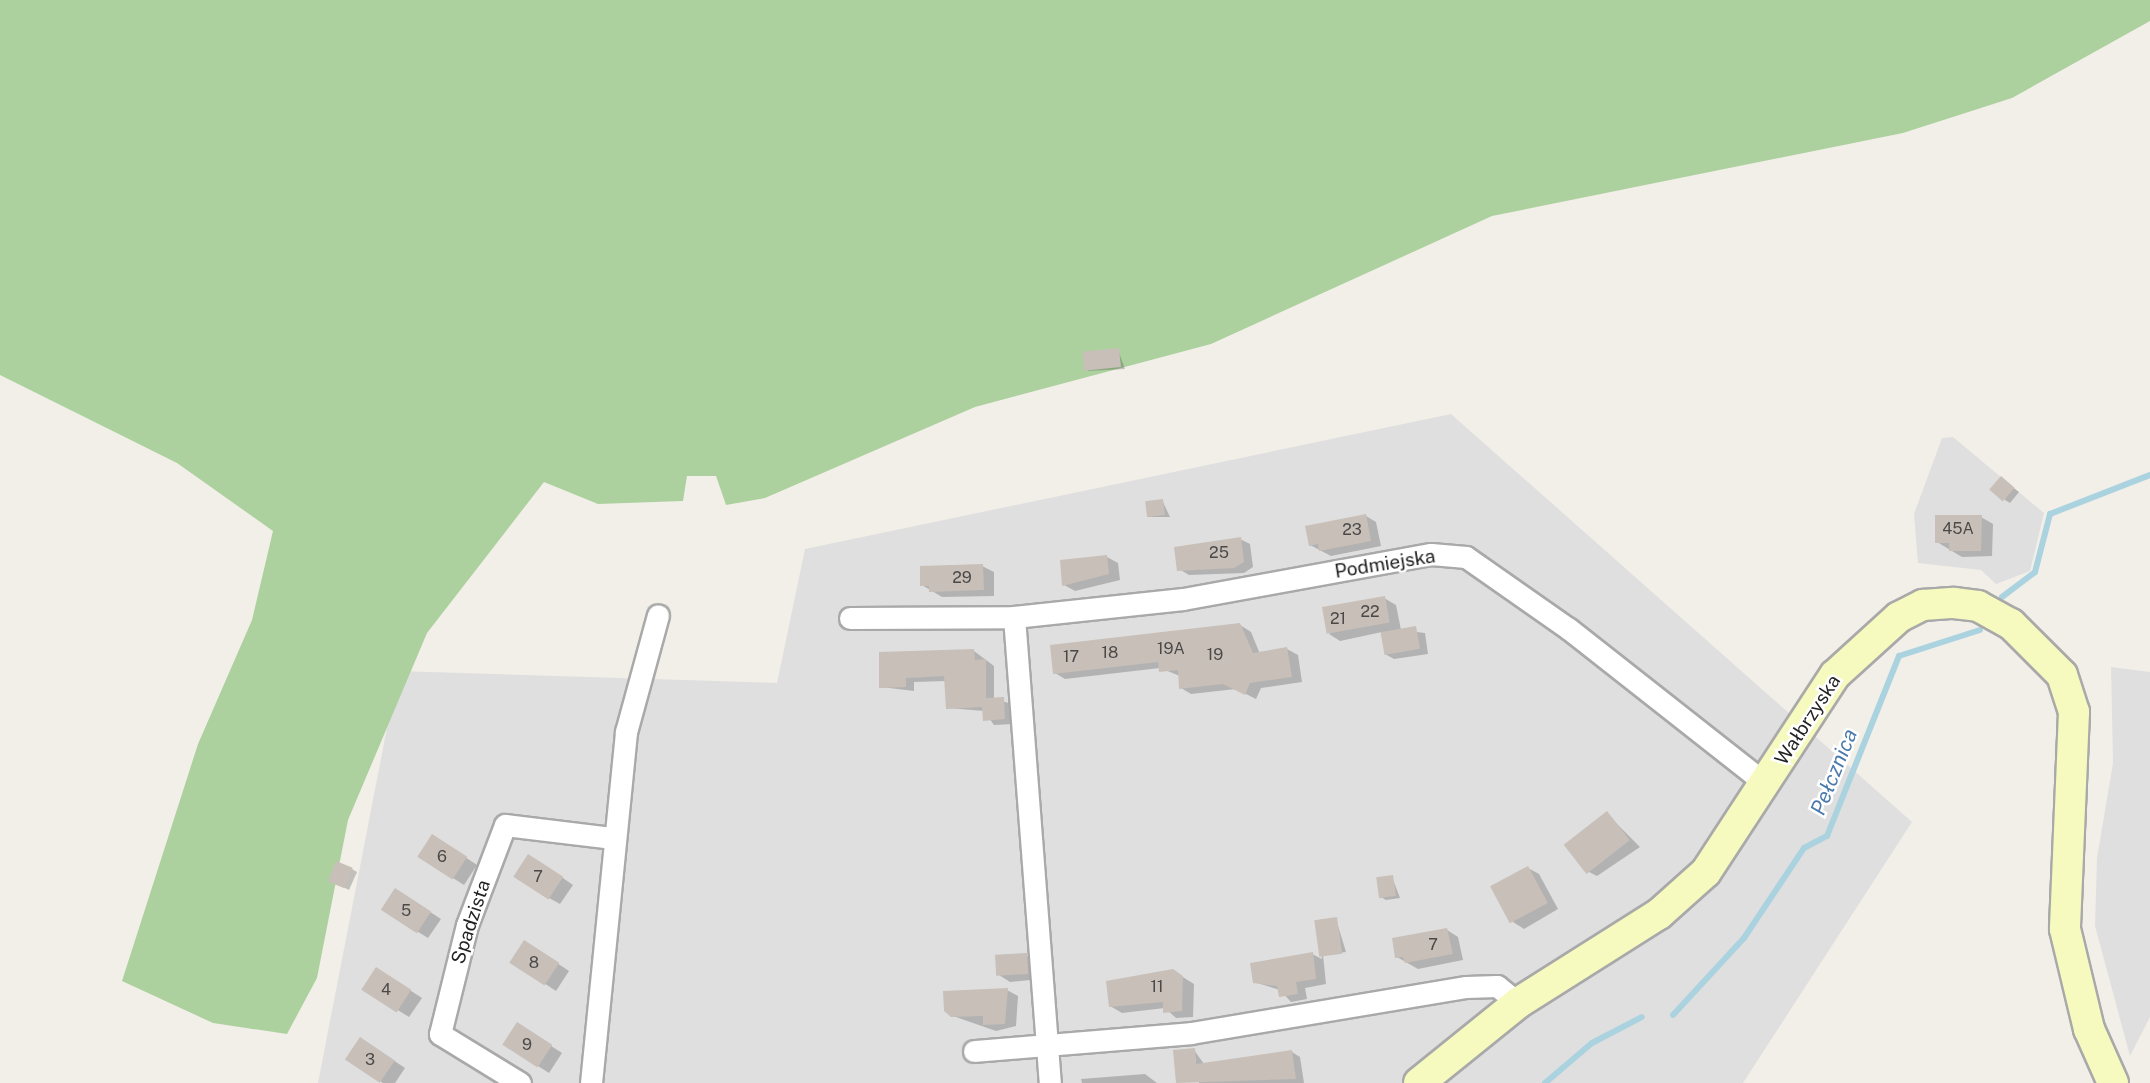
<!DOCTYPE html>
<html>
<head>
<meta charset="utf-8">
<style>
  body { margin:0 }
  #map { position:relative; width:2150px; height:1083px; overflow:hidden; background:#f2efe9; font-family:"Public Sans",sans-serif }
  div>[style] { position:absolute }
  .residential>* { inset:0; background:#e0dfdf }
  .forest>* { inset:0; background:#add19e }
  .shadow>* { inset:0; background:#0003 }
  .stream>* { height:6px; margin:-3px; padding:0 3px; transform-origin:3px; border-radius:3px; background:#aad3df }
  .building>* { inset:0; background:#c7bfb8; transform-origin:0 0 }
  .roads { filter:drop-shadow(2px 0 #a9a9a9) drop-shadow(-2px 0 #a9a9a9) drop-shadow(0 2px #a9a9a9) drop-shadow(0 -2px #a9a9a9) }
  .street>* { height:21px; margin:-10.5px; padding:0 10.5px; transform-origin:10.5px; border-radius:10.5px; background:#fff }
  .secondary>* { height:30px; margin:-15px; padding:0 15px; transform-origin:15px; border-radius:15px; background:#f7fabf }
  span { translate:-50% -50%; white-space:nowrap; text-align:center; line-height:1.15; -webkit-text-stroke:5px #fff; paint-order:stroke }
  .number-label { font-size:16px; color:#4b4948 }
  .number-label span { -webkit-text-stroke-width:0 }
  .street-label { font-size:19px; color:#222 }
  .water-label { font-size:21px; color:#4a7aab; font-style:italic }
</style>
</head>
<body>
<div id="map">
  <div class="residential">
    <i style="clip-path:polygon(1451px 414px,1912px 822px,1743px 1083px,318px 1083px,398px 671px,777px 683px,805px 549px)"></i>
    <i style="clip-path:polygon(1953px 437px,2044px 513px,2030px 571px,1996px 584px,1981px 570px,1918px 563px,1914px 514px,1942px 438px)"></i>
    <i style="clip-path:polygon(2111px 667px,2150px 672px,2150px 1017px,2130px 1056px,2095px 926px,2097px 858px,2113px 763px)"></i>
  </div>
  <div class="forest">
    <i style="clip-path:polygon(0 0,2150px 0,2150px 21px,2012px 98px,1903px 133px,1492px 216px,1211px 344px,975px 407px,765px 498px,726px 505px,716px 476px,687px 476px,683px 501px,598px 504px,544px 482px,427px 633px,348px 820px,317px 978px,287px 1034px,213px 1023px,122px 981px,198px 744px,252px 620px,273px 531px,177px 463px,0 375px)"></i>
  </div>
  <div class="shadow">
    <i style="clip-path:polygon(1118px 350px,1125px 369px,1087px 371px)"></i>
    <i style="clip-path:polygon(2006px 482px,2019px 492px,2010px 503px,2005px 500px)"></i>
    <i style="clip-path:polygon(1162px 500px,1170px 517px,1148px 517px)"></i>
    <i style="clip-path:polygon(1366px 516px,1376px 522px,1381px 546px,1331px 556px,1310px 545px)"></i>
    <i style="clip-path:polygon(1981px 517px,1993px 524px,1992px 556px,1962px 557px,1937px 542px)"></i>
    <i style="clip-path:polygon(1240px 539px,1250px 544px,1253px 567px,1244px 573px,1189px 575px,1179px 569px)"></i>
    <i style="clip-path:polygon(1107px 557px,1118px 563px,1120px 580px,1075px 591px,1064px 585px)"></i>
    <i style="clip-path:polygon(982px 566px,994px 572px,994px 596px,942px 597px,922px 585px)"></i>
    <i style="clip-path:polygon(1384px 598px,1396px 605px,1401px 630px,1425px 633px,1428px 654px,1394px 659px,1385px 654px,1382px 632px,1340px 641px,1329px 634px)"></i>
    <i style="clip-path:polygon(1240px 625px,1251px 632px,1260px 654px,1287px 649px,1298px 655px,1302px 682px,1261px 688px,1256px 699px,1236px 689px,1191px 694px,1181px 688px,1180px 676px,1160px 668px,1065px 679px,1055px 673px)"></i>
    <i style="clip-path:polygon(974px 651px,994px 666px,994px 699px,1012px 704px,1013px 724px,994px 725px,984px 711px,948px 708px,946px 681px,914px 682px,914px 691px,881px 687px)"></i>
    <i style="clip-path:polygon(1607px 814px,1640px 847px,1597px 876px,1585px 870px)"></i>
    <i style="clip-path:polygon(444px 843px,477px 865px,464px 885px,453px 878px)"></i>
    <i style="clip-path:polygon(540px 862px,573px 885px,560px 904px,549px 898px)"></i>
    <i style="clip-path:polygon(1528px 868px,1539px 874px,1558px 909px,1524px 929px,1513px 922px)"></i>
    <i style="clip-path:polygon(352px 869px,357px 872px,349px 890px,335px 883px)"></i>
    <i style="clip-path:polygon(1392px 877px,1400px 898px,1386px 900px,1381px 897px)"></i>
    <i style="clip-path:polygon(407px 897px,441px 919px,428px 938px,383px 910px)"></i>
    <i style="clip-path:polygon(1336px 919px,1346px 952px,1323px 955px,1326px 984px,1305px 988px,1307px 999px,1291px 1002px,1280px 990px,1254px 982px,1312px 954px,1322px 959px,1316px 922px)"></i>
    <i style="clip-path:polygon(1447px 930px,1458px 937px,1463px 960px,1418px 969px,1397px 957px)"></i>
    <i style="clip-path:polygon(536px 949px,569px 971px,556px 991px,512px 962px)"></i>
    <i style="clip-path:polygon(1026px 955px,1038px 961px,1039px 979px,1010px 982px,999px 975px)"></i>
    <i style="clip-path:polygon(1173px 971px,1194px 984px,1193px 1017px,1176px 1018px,1165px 1008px,1122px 1013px,1110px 1006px)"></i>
    <i style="clip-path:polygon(388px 976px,422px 998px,409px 1017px,364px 989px)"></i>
    <i style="clip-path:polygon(1007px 990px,1018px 996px,1016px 1026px,996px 1031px,953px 1016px)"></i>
    <i style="clip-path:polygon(528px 1031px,562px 1053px,549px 1073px,538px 1066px)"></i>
    <i style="clip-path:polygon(372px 1046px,405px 1068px,395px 1083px,383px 1083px,347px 1060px)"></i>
    <i style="clip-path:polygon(1194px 1050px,1204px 1064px,1292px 1052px,1300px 1057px,1304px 1083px,1199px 1083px)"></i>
    <i style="clip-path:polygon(1145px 1074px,1157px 1083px,1082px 1083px,1081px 1079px)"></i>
  </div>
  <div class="stream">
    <i style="left:2002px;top:597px;width:41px;rotate:-37.1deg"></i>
    <i style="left:2035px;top:572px;width:60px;rotate:-75.5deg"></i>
    <i style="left:2050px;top:514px;width:107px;rotate:-21.3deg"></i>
    <i style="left:1673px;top:1015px;width:105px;rotate:-47.3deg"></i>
    <i style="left:1744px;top:938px;width:108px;rotate:-56.3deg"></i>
    <i style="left:1804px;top:848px;width:26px;rotate:-28deg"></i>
    <i style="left:1827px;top:836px;width:194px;rotate:-68.2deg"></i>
    <i style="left:1899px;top:656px;width:85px;rotate:-17.8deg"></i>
    <i style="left:1545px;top:1083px;width:62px;rotate:-40.4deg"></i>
    <i style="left:1592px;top:1043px;width:56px;rotate:-27.5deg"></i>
  </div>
  <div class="building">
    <i style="left:1119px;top:348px;width:19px;height:37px;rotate:84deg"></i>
    <i style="left:2001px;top:476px;width:18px;height:18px;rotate:41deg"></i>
    <i style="left:1163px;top:499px;width:16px;height:18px;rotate:83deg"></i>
    <i style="clip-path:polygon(1366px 514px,1371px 541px,1319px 551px,1318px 544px,1309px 546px,1305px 526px)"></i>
    <i style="clip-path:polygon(1935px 515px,1982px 515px,1981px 551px,1949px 551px,1949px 543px,1935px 543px)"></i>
    <i style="clip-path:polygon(1241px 537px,1244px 562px,1234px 568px,1177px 571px,1174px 547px)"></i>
    <i style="clip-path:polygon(1107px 555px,1109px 574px,1062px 586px,1060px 560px)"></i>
    <i style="clip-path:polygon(983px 564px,984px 590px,929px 592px,929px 586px,920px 586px,920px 566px)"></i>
    <i style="left:1385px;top:596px;width:27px;height:64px;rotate:80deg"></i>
    <i style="clip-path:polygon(1240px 623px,1253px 653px,1287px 647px,1292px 677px,1250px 683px,1245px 695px,1223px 684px,1179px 689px,1178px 670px,1159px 672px,1158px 662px,1053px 674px,1050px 645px)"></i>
    <i style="left:1416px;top:626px;width:23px;height:36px;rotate:80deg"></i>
    <i style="clip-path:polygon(974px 649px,975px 660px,986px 659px,986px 698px,1004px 697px,1005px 719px,983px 721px,982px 707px,946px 709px,944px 676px,906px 678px,906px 687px,879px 688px,879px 652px)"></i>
    <i style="left:1607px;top:811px;width:37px;height:55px;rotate:52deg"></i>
    <i style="left:432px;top:834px;width:42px;height:27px;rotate:33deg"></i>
    <i style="left:528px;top:854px;width:42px;height:27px;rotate:33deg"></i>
    <i style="left:336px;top:861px;width:18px;height:22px;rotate:22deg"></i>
    <i style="left:1528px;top:866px;width:42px;height:43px;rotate:62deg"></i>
    <i style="left:1393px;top:875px;width:21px;height:17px;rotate:82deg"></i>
    <i style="left:395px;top:888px;width:43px;height:26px;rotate:33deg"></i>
    <i style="left:1337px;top:917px;width:37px;height:23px;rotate:82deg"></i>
    <i style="clip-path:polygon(1447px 928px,1453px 954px,1405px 963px,1403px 957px,1395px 958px,1392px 938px)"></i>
    <i style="left:524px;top:940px;width:42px;height:27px;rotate:33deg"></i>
    <i style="clip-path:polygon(1313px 952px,1316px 979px,1296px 982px,1298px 994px,1279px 997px,1277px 986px,1253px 983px,1250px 963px)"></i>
    <i style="left:1027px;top:953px;width:21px;height:32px;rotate:87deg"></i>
    <i style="left:376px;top:967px;width:42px;height:27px;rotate:33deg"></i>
    <i style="clip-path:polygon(1173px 969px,1183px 976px,1182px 1011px,1163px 1013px,1163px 1002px,1109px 1007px,1106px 981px)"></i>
    <i style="clip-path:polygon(1008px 988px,1005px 1024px,983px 1025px,983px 1016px,951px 1017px,944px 1011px,943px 991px)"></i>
    <i style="left:517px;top:1022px;width:42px;height:27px;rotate:33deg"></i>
    <i style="left:360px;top:1037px;width:42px;height:27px;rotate:34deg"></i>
    <i style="clip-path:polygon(1195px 1048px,1196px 1064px,1292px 1050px,1296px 1079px,1176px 1083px,1173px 1050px)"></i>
  </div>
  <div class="roads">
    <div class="street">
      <i style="left:1014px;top:617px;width:467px;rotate:85.6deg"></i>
      <i style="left:850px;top:618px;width:164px;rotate:-0.3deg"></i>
      <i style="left:1014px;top:617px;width:170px;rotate:-6.1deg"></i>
      <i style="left:1183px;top:599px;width:252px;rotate:-10.3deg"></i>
      <i style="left:1431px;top:554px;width:35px;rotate:5deg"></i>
      <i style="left:1466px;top:557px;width:126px;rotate:35deg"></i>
      <i style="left:1569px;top:629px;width:252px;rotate:38.2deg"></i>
      <i style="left:974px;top:1051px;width:218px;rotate:-4.7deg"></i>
      <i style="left:1191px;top:1033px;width:279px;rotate:-9.5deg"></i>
      <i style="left:1466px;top:987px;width:31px;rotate:-2deg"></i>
      <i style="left:1497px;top:986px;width:27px;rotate:39deg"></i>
      <i style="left:520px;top:1083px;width:94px;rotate:-148.5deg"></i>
      <i style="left:440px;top:1034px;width:112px;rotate:-76.1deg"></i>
      <i style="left:467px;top:925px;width:107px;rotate:-69.2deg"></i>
      <i style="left:505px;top:825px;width:109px;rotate:6.9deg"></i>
      <i style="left:591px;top:1083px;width:353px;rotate:-84.3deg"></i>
      <i style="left:626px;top:732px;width:121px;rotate:-74.7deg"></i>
    </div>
    <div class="secondary">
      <i style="left:1419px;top:1083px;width:127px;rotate:-38.9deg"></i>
      <i style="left:1518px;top:1003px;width:167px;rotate:-32.3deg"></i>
      <i style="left:1659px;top:914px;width:63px;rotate:-41.8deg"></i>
      <i style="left:1706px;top:872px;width:235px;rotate:-56.8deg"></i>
      <i style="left:1835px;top:675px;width:86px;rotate:-42.2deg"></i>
      <i style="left:1899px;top:617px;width:27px;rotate:-27deg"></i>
      <i style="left:1923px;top:605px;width:31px;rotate:-4deg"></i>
      <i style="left:1954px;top:603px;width:24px;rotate:7deg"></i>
      <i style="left:1978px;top:606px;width:38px;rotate:29deg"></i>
      <i style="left:2011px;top:624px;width:72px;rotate:45deg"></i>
      <i style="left:2062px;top:675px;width:39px;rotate:72deg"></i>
      <i style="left:2074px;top:712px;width:217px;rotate:92.4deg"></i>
      <i style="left:2065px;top:929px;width:103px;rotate:76.5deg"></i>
      <i style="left:2089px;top:1029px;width:59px;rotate:66deg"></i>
    </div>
  </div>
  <div class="number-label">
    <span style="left:1958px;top:529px">45A</span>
    <span style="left:1352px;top:530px">23</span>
    <span style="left:1219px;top:553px">25</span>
    <span style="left:962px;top:578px">29</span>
    <span style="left:1370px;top:612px">22</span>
    <span style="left:1338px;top:619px">21</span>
    <span style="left:1171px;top:649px">19A</span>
    <span style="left:1110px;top:653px">18</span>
    <span style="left:1215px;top:655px">19</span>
    <span style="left:1071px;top:657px">17</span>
    <span style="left:442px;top:857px">6</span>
    <span style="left:538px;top:877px">7</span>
    <span style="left:406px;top:911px">5</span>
    <span style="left:1433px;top:945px">7</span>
    <span style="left:534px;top:963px">8</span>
    <span style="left:1157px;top:987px">11</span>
    <span style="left:386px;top:990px">4</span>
    <span style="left:527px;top:1045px">9</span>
    <span style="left:370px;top:1060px">3</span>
  </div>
  <div class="street-label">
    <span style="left:1385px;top:564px;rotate:-9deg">Podmiejska</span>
    <span style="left:1808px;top:720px;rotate:-57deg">Wałbrzyska</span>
    <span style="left:471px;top:922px;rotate:-72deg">Spadzista</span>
  </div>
  <div class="water-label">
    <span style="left:1834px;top:772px;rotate:-68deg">Pełcznica</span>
  </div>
</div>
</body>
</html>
